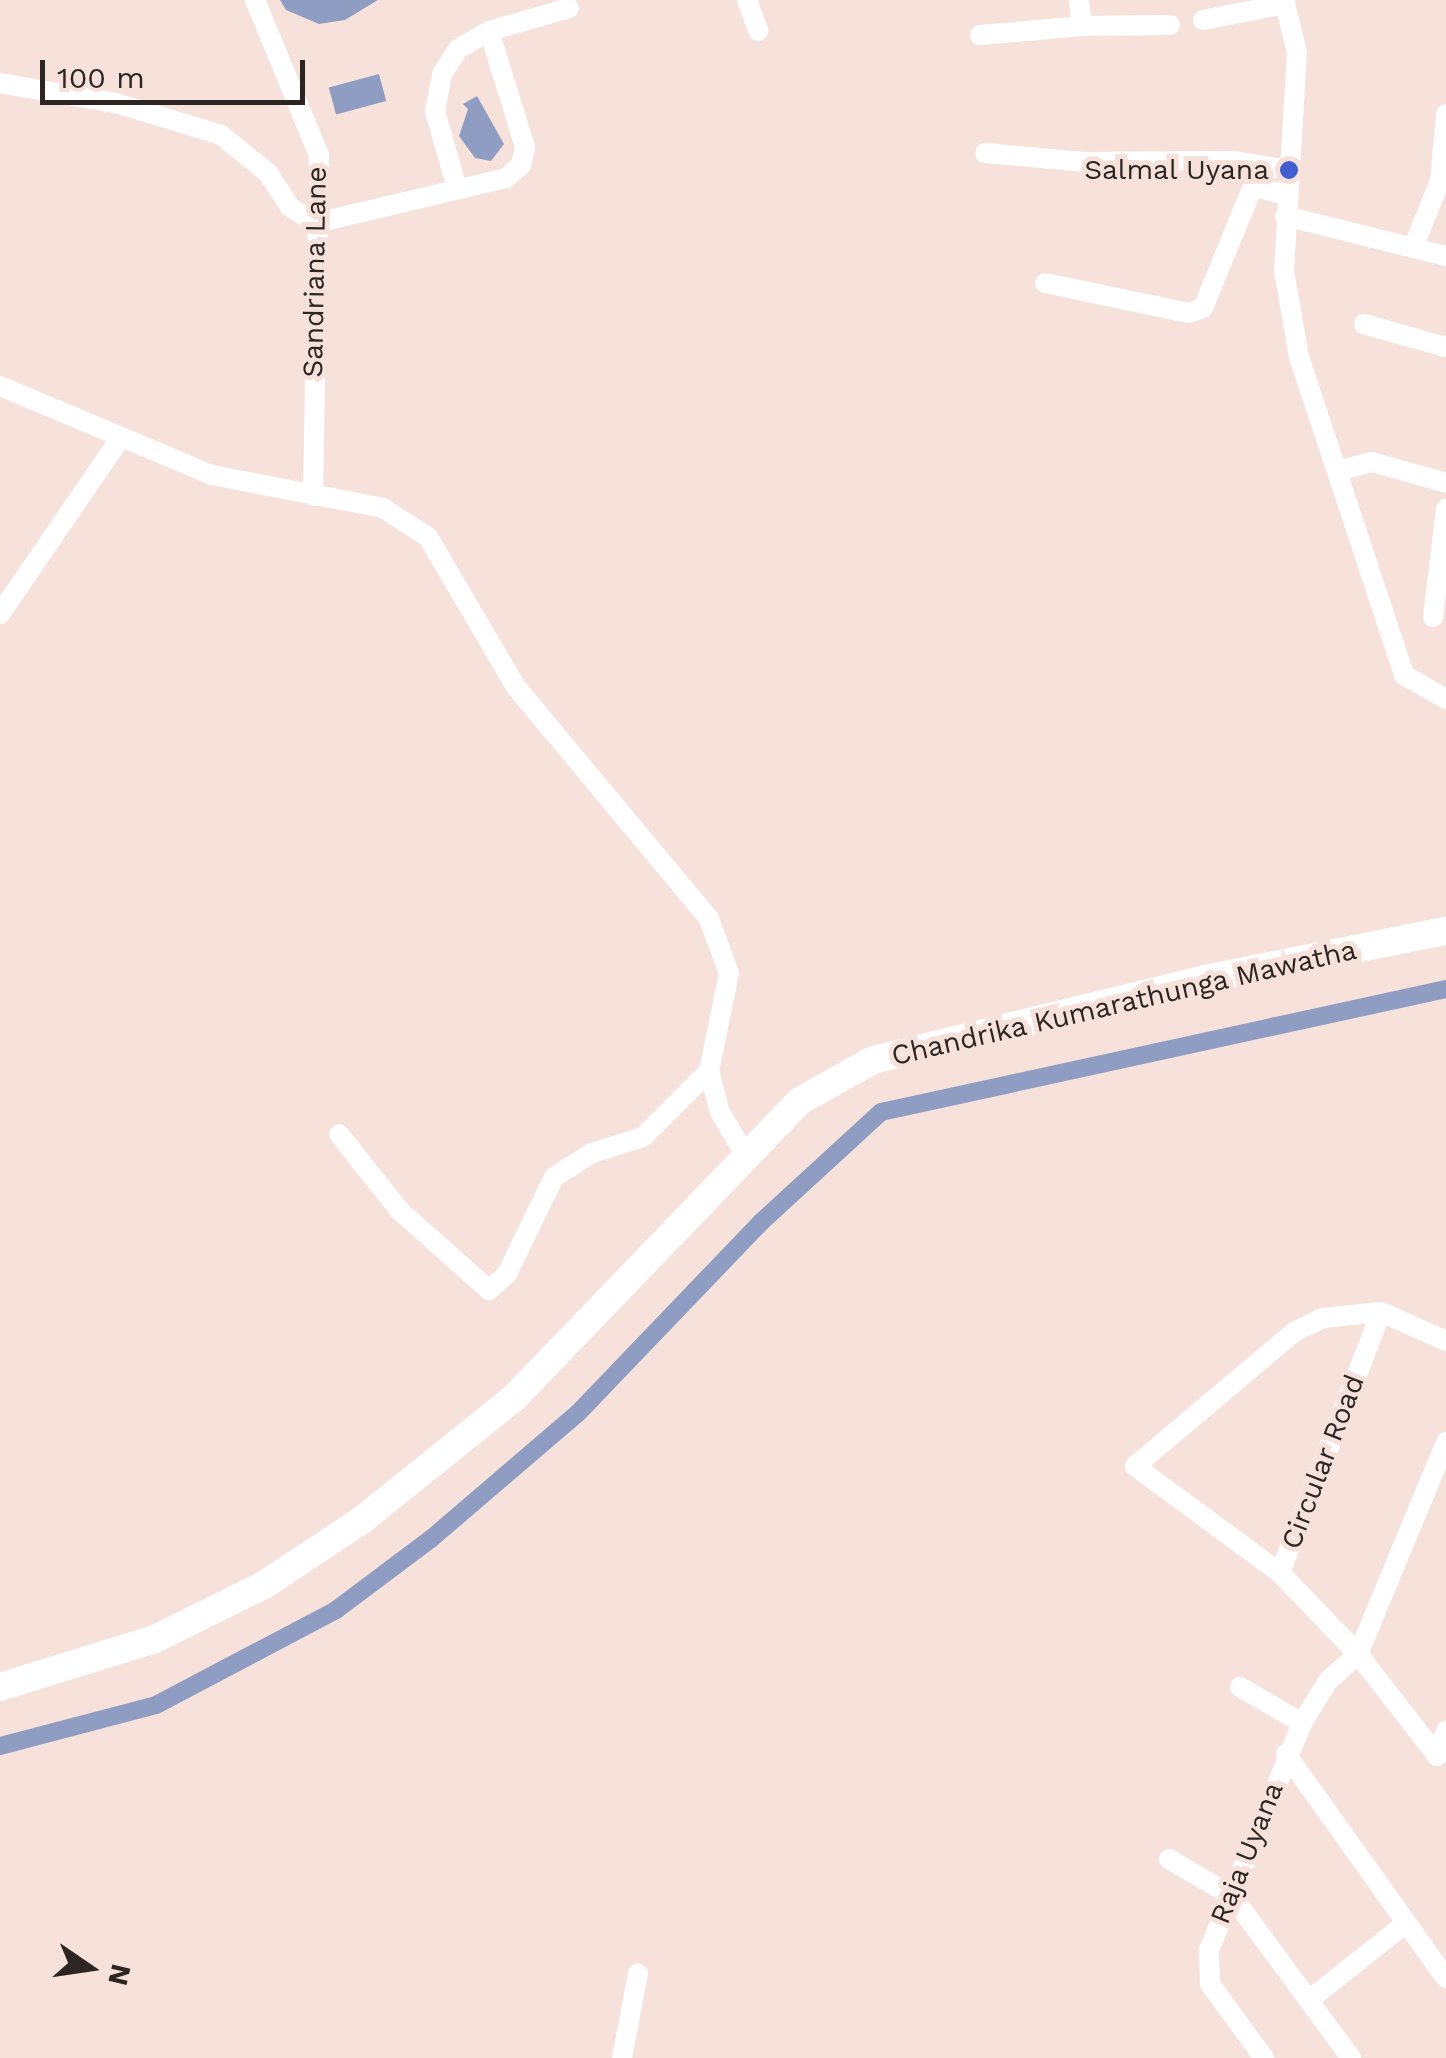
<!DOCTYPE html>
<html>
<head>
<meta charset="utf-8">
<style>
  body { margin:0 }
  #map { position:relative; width:1446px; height:2058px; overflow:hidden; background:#f6e2da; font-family:"Work Sans",sans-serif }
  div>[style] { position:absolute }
  .water>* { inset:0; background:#8f9dc3; transform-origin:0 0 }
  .canal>* { height:18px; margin:-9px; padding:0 9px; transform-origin:9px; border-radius:9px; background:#8f9dc3 }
  .minor>* { height:20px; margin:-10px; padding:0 10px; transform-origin:10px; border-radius:10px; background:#fff }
  .major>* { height:28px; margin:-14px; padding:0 14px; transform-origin:14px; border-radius:14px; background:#fff }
  .dots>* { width:28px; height:28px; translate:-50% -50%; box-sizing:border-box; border:5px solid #f6e2da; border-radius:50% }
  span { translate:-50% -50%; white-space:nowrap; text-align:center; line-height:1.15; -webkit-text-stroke:10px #f6e2da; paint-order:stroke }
  .poi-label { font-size:28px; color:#2c2522 }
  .right { translate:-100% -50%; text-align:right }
  .street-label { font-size:28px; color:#2c2522 }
  .north { position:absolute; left:40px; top:1918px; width:100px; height:100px; -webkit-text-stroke:8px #f6e2da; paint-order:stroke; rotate:103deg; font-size:28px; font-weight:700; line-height:40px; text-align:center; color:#2c2522 }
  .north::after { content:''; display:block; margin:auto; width:35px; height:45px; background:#2c2522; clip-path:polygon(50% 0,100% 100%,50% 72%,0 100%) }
  .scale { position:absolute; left:40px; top:60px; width:265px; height:45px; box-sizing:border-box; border:5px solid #2c2522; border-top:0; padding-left:12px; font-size:30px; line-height:35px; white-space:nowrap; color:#2c2522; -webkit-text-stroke:8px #f6e2da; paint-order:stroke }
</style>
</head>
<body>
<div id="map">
  <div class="water">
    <i style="clip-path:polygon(280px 0,378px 0,345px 20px,319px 24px,286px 10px)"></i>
    <i style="left:379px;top:74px;width:28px;height:52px;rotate:75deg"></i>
    <i style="clip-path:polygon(477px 96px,504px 144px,491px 161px,475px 158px,459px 136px,468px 109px,463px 104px)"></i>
  </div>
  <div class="canal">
    <i style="left:0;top:1746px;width:161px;rotate:-14.7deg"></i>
    <i style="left:156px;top:1705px;width:204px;rotate:-27.8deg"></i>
    <i style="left:336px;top:1610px;width:120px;rotate:-36.9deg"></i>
    <i style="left:432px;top:1538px;width:192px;rotate:-40.6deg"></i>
    <i style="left:578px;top:1413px;width:263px;rotate:-46.2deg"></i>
    <i style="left:760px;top:1223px;width:164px;rotate:-42.5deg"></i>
    <i style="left:881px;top:1112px;width:578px;rotate:-12.28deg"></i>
  </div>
  <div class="minor">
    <i style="left:255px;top:0;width:168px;rotate:67.6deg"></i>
    <i style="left:319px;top:155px;width:341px;rotate:91deg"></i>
    <i style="left:747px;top:0;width:33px;rotate:70deg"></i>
    <i style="left:1284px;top:0;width:54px;rotate:76deg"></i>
    <i style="left:1297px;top:52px;width:219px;rotate:93.4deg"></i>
    <i style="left:1284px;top:271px;width:87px;rotate:80.1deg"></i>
    <i style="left:1299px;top:357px;width:335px;rotate:71.7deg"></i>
    <i style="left:1404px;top:675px;width:48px;rotate:29.7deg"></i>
    <i style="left:1203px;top:20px;width:84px;rotate:-11deg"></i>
    <i style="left:1082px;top:26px;width:88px;rotate:-0.7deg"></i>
    <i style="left:980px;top:35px;width:102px;rotate:-5deg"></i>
    <i style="left:1082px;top:26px;width:26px;rotate:-97deg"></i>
    <i style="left:0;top:83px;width:118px;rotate:9.8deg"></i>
    <i style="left:116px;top:103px;width:110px;rotate:16.9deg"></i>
    <i style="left:221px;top:135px;width:60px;rotate:39deg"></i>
    <i style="left:268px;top:173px;width:40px;rotate:57.1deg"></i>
    <i style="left:290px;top:207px;width:31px;rotate:32deg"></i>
    <i style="left:316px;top:223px;width:195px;rotate:-13.3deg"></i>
    <i style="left:506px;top:178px;width:20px;rotate:-41deg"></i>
    <i style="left:521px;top:165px;width:18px;rotate:-77deg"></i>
    <i style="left:525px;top:147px;width:121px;rotate:-107.2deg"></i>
    <i style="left:985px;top:153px;width:98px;rotate:5.2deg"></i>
    <i style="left:1083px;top:162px;width:151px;rotate:-0.4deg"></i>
    <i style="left:1234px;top:161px;width:56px;rotate:9.3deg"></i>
    <i style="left:456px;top:185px;width:77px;rotate:-105.8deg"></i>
    <i style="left:435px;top:111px;width:38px;rotate:-79deg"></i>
    <i style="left:442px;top:74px;width:30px;rotate:-57deg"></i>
    <i style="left:458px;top:49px;width:36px;rotate:-30deg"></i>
    <i style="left:489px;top:31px;width:83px;rotate:-16deg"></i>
    <i style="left:1285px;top:216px;width:166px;rotate:14deg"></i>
    <i style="left:1413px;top:248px;width:72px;rotate:-68.1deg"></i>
    <i style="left:1440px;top:181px;width:67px;rotate:-84.9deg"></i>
    <i style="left:1045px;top:283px;width:146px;rotate:11.8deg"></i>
    <i style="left:1188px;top:313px;width:16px;rotate:-18deg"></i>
    <i style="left:1203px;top:308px;width:132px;rotate:-67.7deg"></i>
    <i style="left:1253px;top:186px;width:35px;rotate:16deg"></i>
    <i style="left:1364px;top:324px;width:85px;rotate:15.7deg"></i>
    <i style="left:0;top:386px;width:230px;rotate:22.8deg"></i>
    <i style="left:212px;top:475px;width:174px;rotate:10.9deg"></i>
    <i style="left:383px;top:508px;width:54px;rotate:32.8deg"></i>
    <i style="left:428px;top:537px;width:174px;rotate:59.6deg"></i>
    <i style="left:516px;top:687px;width:302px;rotate:50.2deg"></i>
    <i style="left:709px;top:919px;width:58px;rotate:69.7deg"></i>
    <i style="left:729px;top:973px;width:100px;rotate:101.5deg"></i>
    <i style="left:709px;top:1071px;width:93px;rotate:135deg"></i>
    <i style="left:643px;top:1137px;width:53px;rotate:162.6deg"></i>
    <i style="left:592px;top:1153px;width:45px;rotate:147.7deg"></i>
    <i style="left:554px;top:1177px;width:108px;rotate:115.9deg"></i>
    <i style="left:507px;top:1274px;width:24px;rotate:138deg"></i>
    <i style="left:489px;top:1290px;width:119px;rotate:-138.4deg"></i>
    <i style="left:400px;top:1211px;width:98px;rotate:-128.4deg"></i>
    <i style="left:1338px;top:471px;width:35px;rotate:-15deg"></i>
    <i style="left:1372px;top:462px;width:77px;rotate:15.8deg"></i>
    <i style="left:0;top:614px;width:211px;rotate:-55.6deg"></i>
    <i style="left:1433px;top:617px;width:109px;rotate:-83.1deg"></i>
    <i style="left:709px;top:1071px;width:42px;rotate:75deg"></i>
    <i style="left:720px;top:1112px;width:53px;rotate:59.6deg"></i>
    <i style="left:1446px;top:1442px;width:230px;rotate:112.5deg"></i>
    <i style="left:1358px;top:1654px;width:129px;rotate:52.2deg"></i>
    <i style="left:1437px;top:1756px;width:27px;rotate:-70deg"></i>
    <i style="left:1280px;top:1573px;width:180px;rotate:-143.6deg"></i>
    <i style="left:1135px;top:1466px;width:208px;rotate:-40.1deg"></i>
    <i style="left:1294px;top:1332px;width:32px;rotate:-26deg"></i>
    <i style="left:1323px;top:1318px;width:58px;rotate:-5.9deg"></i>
    <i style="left:1240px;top:1687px;width:72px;rotate:30.1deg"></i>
    <i style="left:1286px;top:1754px;width:275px;rotate:54.5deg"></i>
    <i style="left:1169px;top:1859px;width:73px;rotate:30.4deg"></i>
    <i style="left:1232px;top:1896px;width:201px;rotate:53.7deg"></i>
    <i style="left:1309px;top:2000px;width:122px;rotate:-38.4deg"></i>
    <i style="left:622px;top:2058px;width:86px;rotate:-79.3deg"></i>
    <i style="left:1264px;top:2058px;width:92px;rotate:-126.1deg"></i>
    <i style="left:1210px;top:1984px;width:34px;rotate:-92deg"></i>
    <i style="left:1209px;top:1950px;width:245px;rotate:-67.7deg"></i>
    <i style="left:1302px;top:1723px;width:49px;rotate:-58.2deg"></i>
    <i style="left:1328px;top:1681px;width:40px;rotate:-42deg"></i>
    <i style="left:1358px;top:1654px;width:112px;rotate:-133.9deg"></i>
    <i style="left:1280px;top:1573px;width:280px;rotate:-68.8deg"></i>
    <i style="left:1381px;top:1312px;width:71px;rotate:24deg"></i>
  </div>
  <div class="major">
    <i style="left:0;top:1687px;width:162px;rotate:-17.2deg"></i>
    <i style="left:155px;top:1639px;width:122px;rotate:-26.4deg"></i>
    <i style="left:264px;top:1585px;width:118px;rotate:-33.6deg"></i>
    <i style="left:362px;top:1520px;width:195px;rotate:-38.8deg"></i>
    <i style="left:514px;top:1398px;width:412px;rotate:-46.1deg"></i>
    <i style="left:800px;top:1101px;width:84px;rotate:-29.3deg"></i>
    <i style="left:873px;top:1060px;width:342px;rotate:-13.7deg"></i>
    <i style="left:1205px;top:979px;width:246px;rotate:-11.3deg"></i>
  </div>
  <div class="dots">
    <i style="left:1289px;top:170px;background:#415dd0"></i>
  </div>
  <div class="poi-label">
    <span class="right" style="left:1269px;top:170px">Salmal Uyana</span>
  </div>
  <div class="street-label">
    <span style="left:315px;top:272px;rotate:-89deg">Sandriana Lane</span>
    <span style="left:1124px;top:1003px;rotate:-13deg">Chandrika Kumarathunga Mawatha</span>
    <span style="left:1323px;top:1462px;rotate:-69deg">Circular Road</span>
    <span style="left:1247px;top:1853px;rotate:-68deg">Raja Uyana</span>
  </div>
  <div class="north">N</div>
  <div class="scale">100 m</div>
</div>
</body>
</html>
